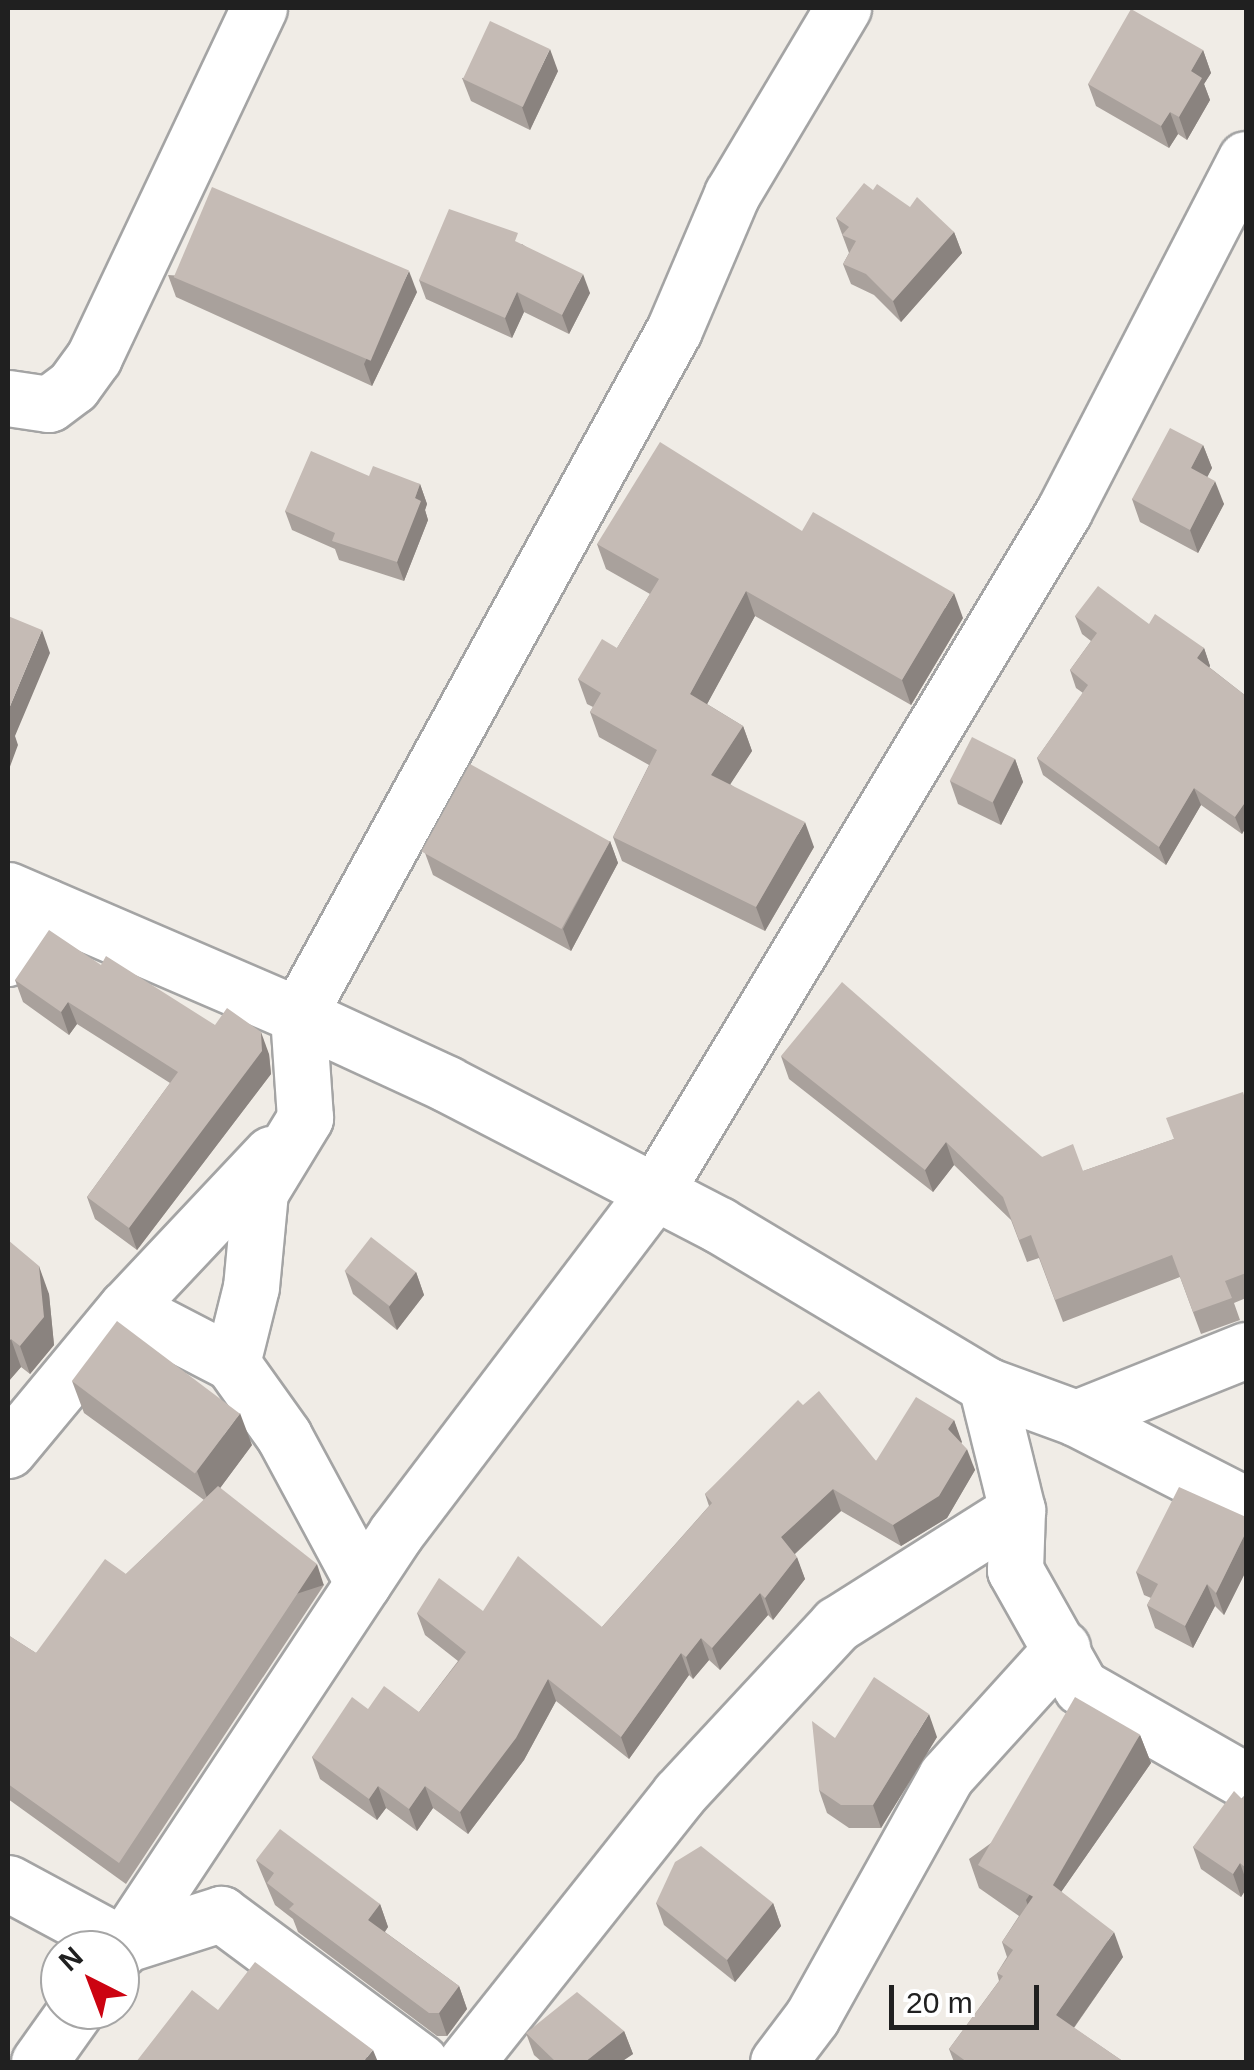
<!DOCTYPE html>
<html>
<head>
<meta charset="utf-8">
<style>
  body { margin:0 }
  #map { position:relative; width:1254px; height:2070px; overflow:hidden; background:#f0ece6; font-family:Arial,sans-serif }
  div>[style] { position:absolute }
  .roads { filter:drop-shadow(2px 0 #a4a4a4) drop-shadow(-2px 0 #a4a4a4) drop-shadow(0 2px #a4a4a4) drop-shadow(0 -2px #a4a4a4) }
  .street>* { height:55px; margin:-27.5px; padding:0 27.5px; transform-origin:27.5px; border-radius:27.5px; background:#fff }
  .wall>* { inset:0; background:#a9a19c }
  .shaded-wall>* { inset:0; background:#8a837f; transform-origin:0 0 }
  .building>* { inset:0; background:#c5bbb5; transform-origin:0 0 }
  span { translate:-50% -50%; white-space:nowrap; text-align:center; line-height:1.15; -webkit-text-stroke:10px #fff; paint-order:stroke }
  .frame { position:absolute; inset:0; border:10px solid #202020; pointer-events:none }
  .north { position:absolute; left:40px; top:1930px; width:100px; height:100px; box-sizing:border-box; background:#fff; border:2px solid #a6a6a6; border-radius:50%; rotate:318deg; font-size:28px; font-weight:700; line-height:40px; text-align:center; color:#202020 }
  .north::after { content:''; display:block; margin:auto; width:35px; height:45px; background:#cc0311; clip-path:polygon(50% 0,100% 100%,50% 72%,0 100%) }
  .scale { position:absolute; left:889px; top:1985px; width:150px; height:45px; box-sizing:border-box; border:5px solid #202020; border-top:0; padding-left:12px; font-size:30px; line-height:35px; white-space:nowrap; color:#202020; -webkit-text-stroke:8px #fff; paint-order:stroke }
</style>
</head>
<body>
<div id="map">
  <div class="roads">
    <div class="street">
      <i style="left:8px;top:398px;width:41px;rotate:8.3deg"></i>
      <i style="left:49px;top:404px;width:30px;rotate:-37deg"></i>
      <i style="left:73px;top:386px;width:36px;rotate:-54deg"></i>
      <i style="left:94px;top:357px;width:386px;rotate:-64.7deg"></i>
      <i style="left:8px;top:890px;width:316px;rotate:23.3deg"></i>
      <i style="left:298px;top:1015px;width:781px;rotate:-61.24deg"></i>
      <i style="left:674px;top:330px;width:148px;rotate:-66.9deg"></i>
      <i style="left:732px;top:194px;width:217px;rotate:-59.2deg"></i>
      <i style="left:8px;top:958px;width:64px;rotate:-53.3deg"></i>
      <i style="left:126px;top:1308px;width:119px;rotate:27.4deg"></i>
      <i style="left:1076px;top:1418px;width:183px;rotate:-21.8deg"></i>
      <i style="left:8px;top:1450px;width:185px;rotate:-50.3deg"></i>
      <i style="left:126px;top:1308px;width:212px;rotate:-46.7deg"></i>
      <i style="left:1017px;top:1510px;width:60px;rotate:91.9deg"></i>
      <i style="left:1015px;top:1570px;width:134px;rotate:60.6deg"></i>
      <i style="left:1081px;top:1687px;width:190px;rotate:29.7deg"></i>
      <i style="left:363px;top:1583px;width:167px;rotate:-118.3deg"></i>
      <i style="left:284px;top:1436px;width:90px;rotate:-125.5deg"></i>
      <i style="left:232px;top:1363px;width:78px;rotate:-76deg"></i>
      <i style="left:251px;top:1287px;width:95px;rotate:-84.6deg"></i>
      <i style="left:260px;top:1192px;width:87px;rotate:-58.7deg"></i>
      <i style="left:305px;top:1118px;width:103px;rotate:-93.9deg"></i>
      <i style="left:298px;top:1015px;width:164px;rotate:24.8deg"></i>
      <i style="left:447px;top:1084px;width:306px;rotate:27.4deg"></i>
      <i style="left:719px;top:1225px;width:311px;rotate:30.9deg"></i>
      <i style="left:986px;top:1385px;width:96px;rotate:20.1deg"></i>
      <i style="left:1076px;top:1418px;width:191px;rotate:27.1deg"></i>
      <i style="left:8px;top:1883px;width:131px;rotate:28.3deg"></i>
      <i style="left:123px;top:1945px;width:103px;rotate:-17.6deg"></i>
      <i style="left:221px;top:1914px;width:248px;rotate:36.6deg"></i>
      <i style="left:120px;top:1950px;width:500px;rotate:-56.5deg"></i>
      <i style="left:396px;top:1533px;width:428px;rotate:-52.8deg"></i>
      <i style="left:655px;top:1192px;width:794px;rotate:-59.01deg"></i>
      <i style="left:1064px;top:511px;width:396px;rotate:-62.7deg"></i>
      <i style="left:39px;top:2062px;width:64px;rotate:-54.6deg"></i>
      <i style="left:466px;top:2062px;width:342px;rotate:-51.5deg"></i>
      <i style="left:679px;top:1794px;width:232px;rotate:-47.1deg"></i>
      <i style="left:837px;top:1624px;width:213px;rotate:-32.3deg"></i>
      <i style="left:1017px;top:1510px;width:129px;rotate:-103.9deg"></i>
      <i style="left:778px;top:2062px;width:56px;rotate:-52.9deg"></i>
      <i style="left:812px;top:2017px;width:276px;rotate:-60.9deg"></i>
      <i style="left:946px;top:1776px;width:173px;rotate:-47.8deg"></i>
    </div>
  </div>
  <div class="wall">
    <i style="clip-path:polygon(1203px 50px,1211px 73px,1204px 84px,1210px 100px,1187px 140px,1178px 134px,1169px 148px,1096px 106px,1088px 84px)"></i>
    <i style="clip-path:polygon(558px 71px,530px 130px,471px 101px,462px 78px)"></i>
    <i style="clip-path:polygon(873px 190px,954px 232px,962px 253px,901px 322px,874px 295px,851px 284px,843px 264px,849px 253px,836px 218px)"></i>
    <i style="clip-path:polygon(522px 244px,590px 293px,569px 334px,524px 312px,512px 338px,426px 299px,419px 280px)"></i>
    <i style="clip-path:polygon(168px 275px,417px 292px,372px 386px,176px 297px)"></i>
    <i style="clip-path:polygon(1203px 445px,1212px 468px,1207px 477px,1224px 504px,1198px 553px,1140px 522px,1132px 499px)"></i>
    <i style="clip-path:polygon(369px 476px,420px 484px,427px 504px,425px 510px,428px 520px,404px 581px,339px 560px,335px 549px,292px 530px,285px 511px)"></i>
    <i style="clip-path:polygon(802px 531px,963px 618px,911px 705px,755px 616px,707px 704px,743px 726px,752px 751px,730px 784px,814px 847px,765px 931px,622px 861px,613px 837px,649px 765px,599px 737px,590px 712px,593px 707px,587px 704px,578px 679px,617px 648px,650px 594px,606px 569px,597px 544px)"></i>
    <i style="clip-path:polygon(1075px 616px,1149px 624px,1204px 648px,1210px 666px,1209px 667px,1246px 696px,1246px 827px,1242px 834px,1201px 805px,1166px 865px,1043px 775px,1037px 758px,1083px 693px,1076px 688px,1070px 670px,1091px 641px,1082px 634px)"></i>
    <i style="clip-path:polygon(1015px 759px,1023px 782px,1001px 825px,958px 804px,950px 781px)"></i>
    <i style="clip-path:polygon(610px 841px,618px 863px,571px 951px,433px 875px,425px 853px)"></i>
    <i style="clip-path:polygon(101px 965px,269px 1054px,271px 1074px,137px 1250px,95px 1219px,87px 1197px,170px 1083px,77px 1024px,69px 1035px,23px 1002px,15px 980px)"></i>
    <i style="clip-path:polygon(781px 1056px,1042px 1157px,1083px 1171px,1174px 1139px,1246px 1102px,1246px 1298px,1234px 1303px,1240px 1320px,1201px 1334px,1180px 1277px,1063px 1322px,1039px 1258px,1027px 1262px,1011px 1220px,954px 1165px,933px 1192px,789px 1079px)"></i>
    <i style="clip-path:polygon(8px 1240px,49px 1294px,54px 1345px,30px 1374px,21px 1367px,8px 1382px)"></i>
    <i style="clip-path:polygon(345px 1271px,416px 1272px,424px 1295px,397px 1330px,353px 1294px)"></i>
    <i style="clip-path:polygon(72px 1381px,252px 1445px,220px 1488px,324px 1585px,126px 1884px,8px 1799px,8px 1635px,36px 1653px,126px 1574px,204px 1500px,84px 1413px)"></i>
    <i style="clip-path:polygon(803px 1405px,876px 1461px,954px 1420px,961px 1443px,975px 1470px,947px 1518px,901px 1546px,841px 1511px,795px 1554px,805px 1579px,773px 1620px,768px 1615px,720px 1670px,709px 1660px,693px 1679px,689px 1675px,629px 1759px,556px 1701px,524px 1760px,468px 1834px,433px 1808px,417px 1831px,386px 1808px,377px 1820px,320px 1779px,312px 1757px,368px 1709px,419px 1712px,458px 1661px,425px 1635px,417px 1613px,483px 1611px,602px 1627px,709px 1506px,705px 1494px)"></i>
    <i style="clip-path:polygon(1246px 1517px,1246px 1571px,1224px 1615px,1215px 1606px,1193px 1648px,1155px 1628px,1147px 1605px,1151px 1598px,1144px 1595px,1136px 1572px)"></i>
    <i style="clip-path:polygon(1140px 1735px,1151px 1763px,1061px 1892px,1123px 1957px,1074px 2028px,1124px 2062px,954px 2062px,949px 2049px,999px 1981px,997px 1973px,1007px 1957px,1002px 1942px,1019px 1916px,979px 1888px,969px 1859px)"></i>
    <i style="clip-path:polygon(937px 1737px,881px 1828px,849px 1828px,827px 1813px,819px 1790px,835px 1738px)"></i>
    <i style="clip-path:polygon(1246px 1794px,1246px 1889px,1241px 1897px,1201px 1869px,1193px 1847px)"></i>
    <i style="clip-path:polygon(256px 1860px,380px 1904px,388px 1927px,385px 1932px,459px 1986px,467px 2009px,447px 2036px,437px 2036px,298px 1932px,293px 1919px,275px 1905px)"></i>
    <i style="clip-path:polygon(656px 1903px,773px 1903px,781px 1926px,735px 1982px,664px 1925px)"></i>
    <i style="clip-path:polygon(624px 2031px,633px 2054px,621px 2062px,542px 2062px,534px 2055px,526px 2033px)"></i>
  </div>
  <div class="shaded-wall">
    <i style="clip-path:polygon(550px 49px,558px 71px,530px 130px,522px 107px)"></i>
    <i style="clip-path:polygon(1203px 50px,1211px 73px,1204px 84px,1210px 100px,1187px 140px,1179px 117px,1191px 71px)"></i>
    <i style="clip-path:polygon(1170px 112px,1178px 134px,1169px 148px,1161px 126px)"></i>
    <i style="clip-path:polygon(954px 232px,962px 253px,901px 322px,893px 301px)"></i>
    <i style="clip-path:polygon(409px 271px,417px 292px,372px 386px,364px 364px)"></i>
    <i style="clip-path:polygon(583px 274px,590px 293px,569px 334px,562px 315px)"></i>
    <i style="clip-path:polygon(517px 292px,524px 312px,512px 338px,505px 318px)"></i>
    <i style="clip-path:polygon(1203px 445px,1212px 468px,1200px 491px,1191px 468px)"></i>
    <i style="clip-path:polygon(1215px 481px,1224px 504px,1198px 553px,1190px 530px)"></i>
    <i style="clip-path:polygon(420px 484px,427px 504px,425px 510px,428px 520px,404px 581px,397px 562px,415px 498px)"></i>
    <i style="clip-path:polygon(746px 591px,755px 616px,699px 719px,690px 694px)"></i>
    <i style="clip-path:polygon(954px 593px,963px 618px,911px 705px,902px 680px)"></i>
    <i style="clip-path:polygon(42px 630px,50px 653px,15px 736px,18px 745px,8px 772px,8px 711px)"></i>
    <i style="clip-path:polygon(1204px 648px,1210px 666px,1203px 676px,1197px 658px)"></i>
    <i style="clip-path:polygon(743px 726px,752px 751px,720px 800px,711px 775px)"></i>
    <i style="clip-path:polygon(1015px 759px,1023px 782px,1001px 825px,993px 802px)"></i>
    <i style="clip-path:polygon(1194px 788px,1201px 805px,1166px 865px,1159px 847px)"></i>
    <i style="clip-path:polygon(1246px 801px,1246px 827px,1242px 834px,1235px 817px)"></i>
    <i style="clip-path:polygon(805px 822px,814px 847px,765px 931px,756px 907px)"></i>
    <i style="clip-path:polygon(610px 841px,618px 863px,571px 951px,563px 929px)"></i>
    <i style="clip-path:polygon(68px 1002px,77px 1024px,69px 1035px,61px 1012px)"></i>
    <i style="clip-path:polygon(261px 1032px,269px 1054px,271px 1074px,137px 1250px,129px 1228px)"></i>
    <i style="clip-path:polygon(946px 1142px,954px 1165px,933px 1192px,925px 1170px)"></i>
    <i style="clip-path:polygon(39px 1266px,49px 1294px,54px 1345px,30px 1374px,20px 1346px)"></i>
    <i style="clip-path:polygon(416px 1272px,424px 1295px,397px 1330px,389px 1307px)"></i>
    <i style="clip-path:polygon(11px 1339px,21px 1367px,8px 1382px,8px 1342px)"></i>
    <i style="clip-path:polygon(240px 1413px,252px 1445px,209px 1503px,197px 1471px)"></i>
    <i style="clip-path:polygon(954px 1420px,962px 1442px,956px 1451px,948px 1429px)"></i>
    <i style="clip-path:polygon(967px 1449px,975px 1470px,947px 1518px,901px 1546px,893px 1525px)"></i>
    <i style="clip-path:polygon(833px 1489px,841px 1511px,789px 1559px,781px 1537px)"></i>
    <i style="clip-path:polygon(1246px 1532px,1246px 1571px,1224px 1615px,1216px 1593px)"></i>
    <i style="clip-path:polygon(797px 1557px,805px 1579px,773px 1620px,765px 1598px)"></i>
    <i style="left:317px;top:1564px;width:22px;height:359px;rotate:72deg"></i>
    <i style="clip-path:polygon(1207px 1584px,1215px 1606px,1193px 1648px,1185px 1626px)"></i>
    <i style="clip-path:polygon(760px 1593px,768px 1615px,720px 1670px,712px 1648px)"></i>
    <i style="clip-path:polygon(701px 1638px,709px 1660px,693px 1679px,686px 1657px)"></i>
    <i style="clip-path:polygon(681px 1653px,689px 1675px,629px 1759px,621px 1737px)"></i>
    <i style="clip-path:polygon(548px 1679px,556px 1701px,524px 1760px,468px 1834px,460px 1812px)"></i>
    <i style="clip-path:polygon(929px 1714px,937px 1737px,881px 1828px,873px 1805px)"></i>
    <i style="clip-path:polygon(1140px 1735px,1151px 1763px,1036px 1928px,1026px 1900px)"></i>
    <i style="clip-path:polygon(378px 1786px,386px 1808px,377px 1820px,369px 1799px)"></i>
    <i style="clip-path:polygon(425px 1786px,433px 1808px,417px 1831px,409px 1809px)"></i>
    <i style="clip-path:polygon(1240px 1863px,1246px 1880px,1246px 1889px,1241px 1897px,1233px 1874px)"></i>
    <i style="clip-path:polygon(773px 1903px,781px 1926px,735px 1982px,727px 1960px)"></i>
    <i style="clip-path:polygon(380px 1904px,388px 1927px,377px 1942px,368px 1920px)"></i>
    <i style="clip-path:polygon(1114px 1932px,1123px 1957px,1065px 2040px,1056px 2015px)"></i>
    <i style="clip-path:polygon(459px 1986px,467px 2009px,447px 2036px,439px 2013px)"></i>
    <i style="clip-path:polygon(624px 2031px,633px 2054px,621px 2062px,585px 2062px)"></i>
    <i style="clip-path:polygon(373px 2050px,378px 2062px,363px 2062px)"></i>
  </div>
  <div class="building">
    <i style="clip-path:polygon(1131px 9px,1203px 50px,1191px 71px,1202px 78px,1179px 117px,1170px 112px,1161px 126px,1088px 84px)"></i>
    <i style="left:490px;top:21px;width:66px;height:64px;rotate:25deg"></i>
    <i style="clip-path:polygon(864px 183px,873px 190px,877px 184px,910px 207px,917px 197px,954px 232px,893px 301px,866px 274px,843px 264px,856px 241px,842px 235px,849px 227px,836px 218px)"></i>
    <i style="left:212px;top:187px;width:214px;height:98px;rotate:23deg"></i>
    <i style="clip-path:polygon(449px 209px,518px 233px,515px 241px,583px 274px,562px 315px,517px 292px,505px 318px,419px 280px)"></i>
    <i style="clip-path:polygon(1170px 428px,1203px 445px,1191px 468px,1215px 481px,1190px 530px,1132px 499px)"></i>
    <i style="clip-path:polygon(660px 442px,802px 531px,813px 512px,954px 593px,902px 680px,746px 591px,690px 694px,743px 726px,711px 775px,805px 822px,756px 907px,613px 837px,657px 750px,590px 712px,601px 693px,578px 679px,602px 639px,617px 648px,659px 579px,597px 544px)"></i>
    <i style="clip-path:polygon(311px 451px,369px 476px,373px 466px,420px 484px,415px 498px,421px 501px,397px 562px,332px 541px,335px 533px,285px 511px)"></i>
    <i style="clip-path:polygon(1098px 586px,1149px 624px,1155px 614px,1204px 648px,1197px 658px,1246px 696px,1246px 801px,1235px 817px,1194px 788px,1159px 847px,1037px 758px,1088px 685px,1070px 670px,1097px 633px,1075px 616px)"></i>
    <i style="clip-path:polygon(8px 616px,42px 630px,8px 711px)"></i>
    <i style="left:972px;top:737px;width:48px;height:49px;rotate:27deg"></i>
    <i style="left:470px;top:764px;width:160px;height:100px;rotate:29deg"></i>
    <i style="clip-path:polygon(49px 930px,101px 965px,106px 956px,215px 1025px,227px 1008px,261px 1032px,262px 1051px,129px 1228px,87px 1197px,178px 1072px,68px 1002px,61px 1012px,15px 980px)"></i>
    <i style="clip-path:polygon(842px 982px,1042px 1157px,1073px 1144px,1083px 1171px,1174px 1139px,1166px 1118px,1243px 1092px,1246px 1102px,1246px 1273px,1225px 1281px,1232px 1298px,1193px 1312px,1172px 1255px,1055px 1300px,1031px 1235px,1019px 1240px,1003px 1197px,946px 1142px,925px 1170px,781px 1056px)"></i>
    <i style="left:371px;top:1237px;width:57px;height:43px;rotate:38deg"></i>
    <i style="clip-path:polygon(8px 1240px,39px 1266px,44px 1317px,20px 1346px,11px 1339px,8px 1342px)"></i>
    <i style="left:117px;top:1321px;width:154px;height:75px;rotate:37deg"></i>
    <i style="clip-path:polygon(819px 1391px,876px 1461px,916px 1397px,954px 1420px,948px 1429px,967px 1449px,939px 1496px,893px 1525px,833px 1489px,781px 1537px,797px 1557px,765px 1598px,760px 1593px,712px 1648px,701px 1638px,686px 1657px,681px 1653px,621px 1737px,548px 1679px,516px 1738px,460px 1812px,425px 1786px,409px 1809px,378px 1786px,369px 1799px,312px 1757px,352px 1697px,368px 1709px,384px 1686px,419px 1712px,466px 1652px,417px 1613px,439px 1578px,483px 1611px,518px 1556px,602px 1627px,712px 1503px,705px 1494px,798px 1400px,803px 1405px)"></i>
    <i style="clip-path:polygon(218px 1486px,317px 1564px,119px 1863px,8px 1784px,8px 1635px,36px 1653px,105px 1559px,126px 1574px)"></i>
    <i style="clip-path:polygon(1179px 1487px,1246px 1517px,1246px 1532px,1216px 1593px,1207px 1584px,1185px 1626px,1147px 1605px,1158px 1584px,1136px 1572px)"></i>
    <i style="clip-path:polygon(874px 1677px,929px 1714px,873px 1805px,841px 1805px,819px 1790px,812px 1721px,835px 1738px)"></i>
    <i style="left:1075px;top:1697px;width:75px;height:194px;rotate:30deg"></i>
    <i style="clip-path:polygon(1234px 1791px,1242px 1799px,1246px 1794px,1246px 1868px,1240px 1863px,1233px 1874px,1193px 1847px)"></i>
    <i style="clip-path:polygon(280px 1829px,380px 1904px,368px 1920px,459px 1986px,439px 2013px,429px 2013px,289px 1909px,294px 1904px,267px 1883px,274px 1873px,256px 1860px)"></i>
    <i style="clip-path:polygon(701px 1846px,773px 1903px,727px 1960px,656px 1903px,675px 1862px)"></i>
    <i style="clip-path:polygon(1045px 1879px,1114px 1932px,1056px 2015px,1124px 2062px,967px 2062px,949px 2049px,1003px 1976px,997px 1973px,1013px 1950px,1002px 1942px)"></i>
    <i style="clip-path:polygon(255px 1962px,373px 2050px,363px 2062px,136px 2062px,192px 1990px,218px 2010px)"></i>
    <i style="clip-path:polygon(577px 1992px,624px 2031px,585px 2062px,556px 2062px,526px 2033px)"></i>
  </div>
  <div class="frame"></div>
  <div class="north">N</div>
  <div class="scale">20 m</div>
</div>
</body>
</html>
